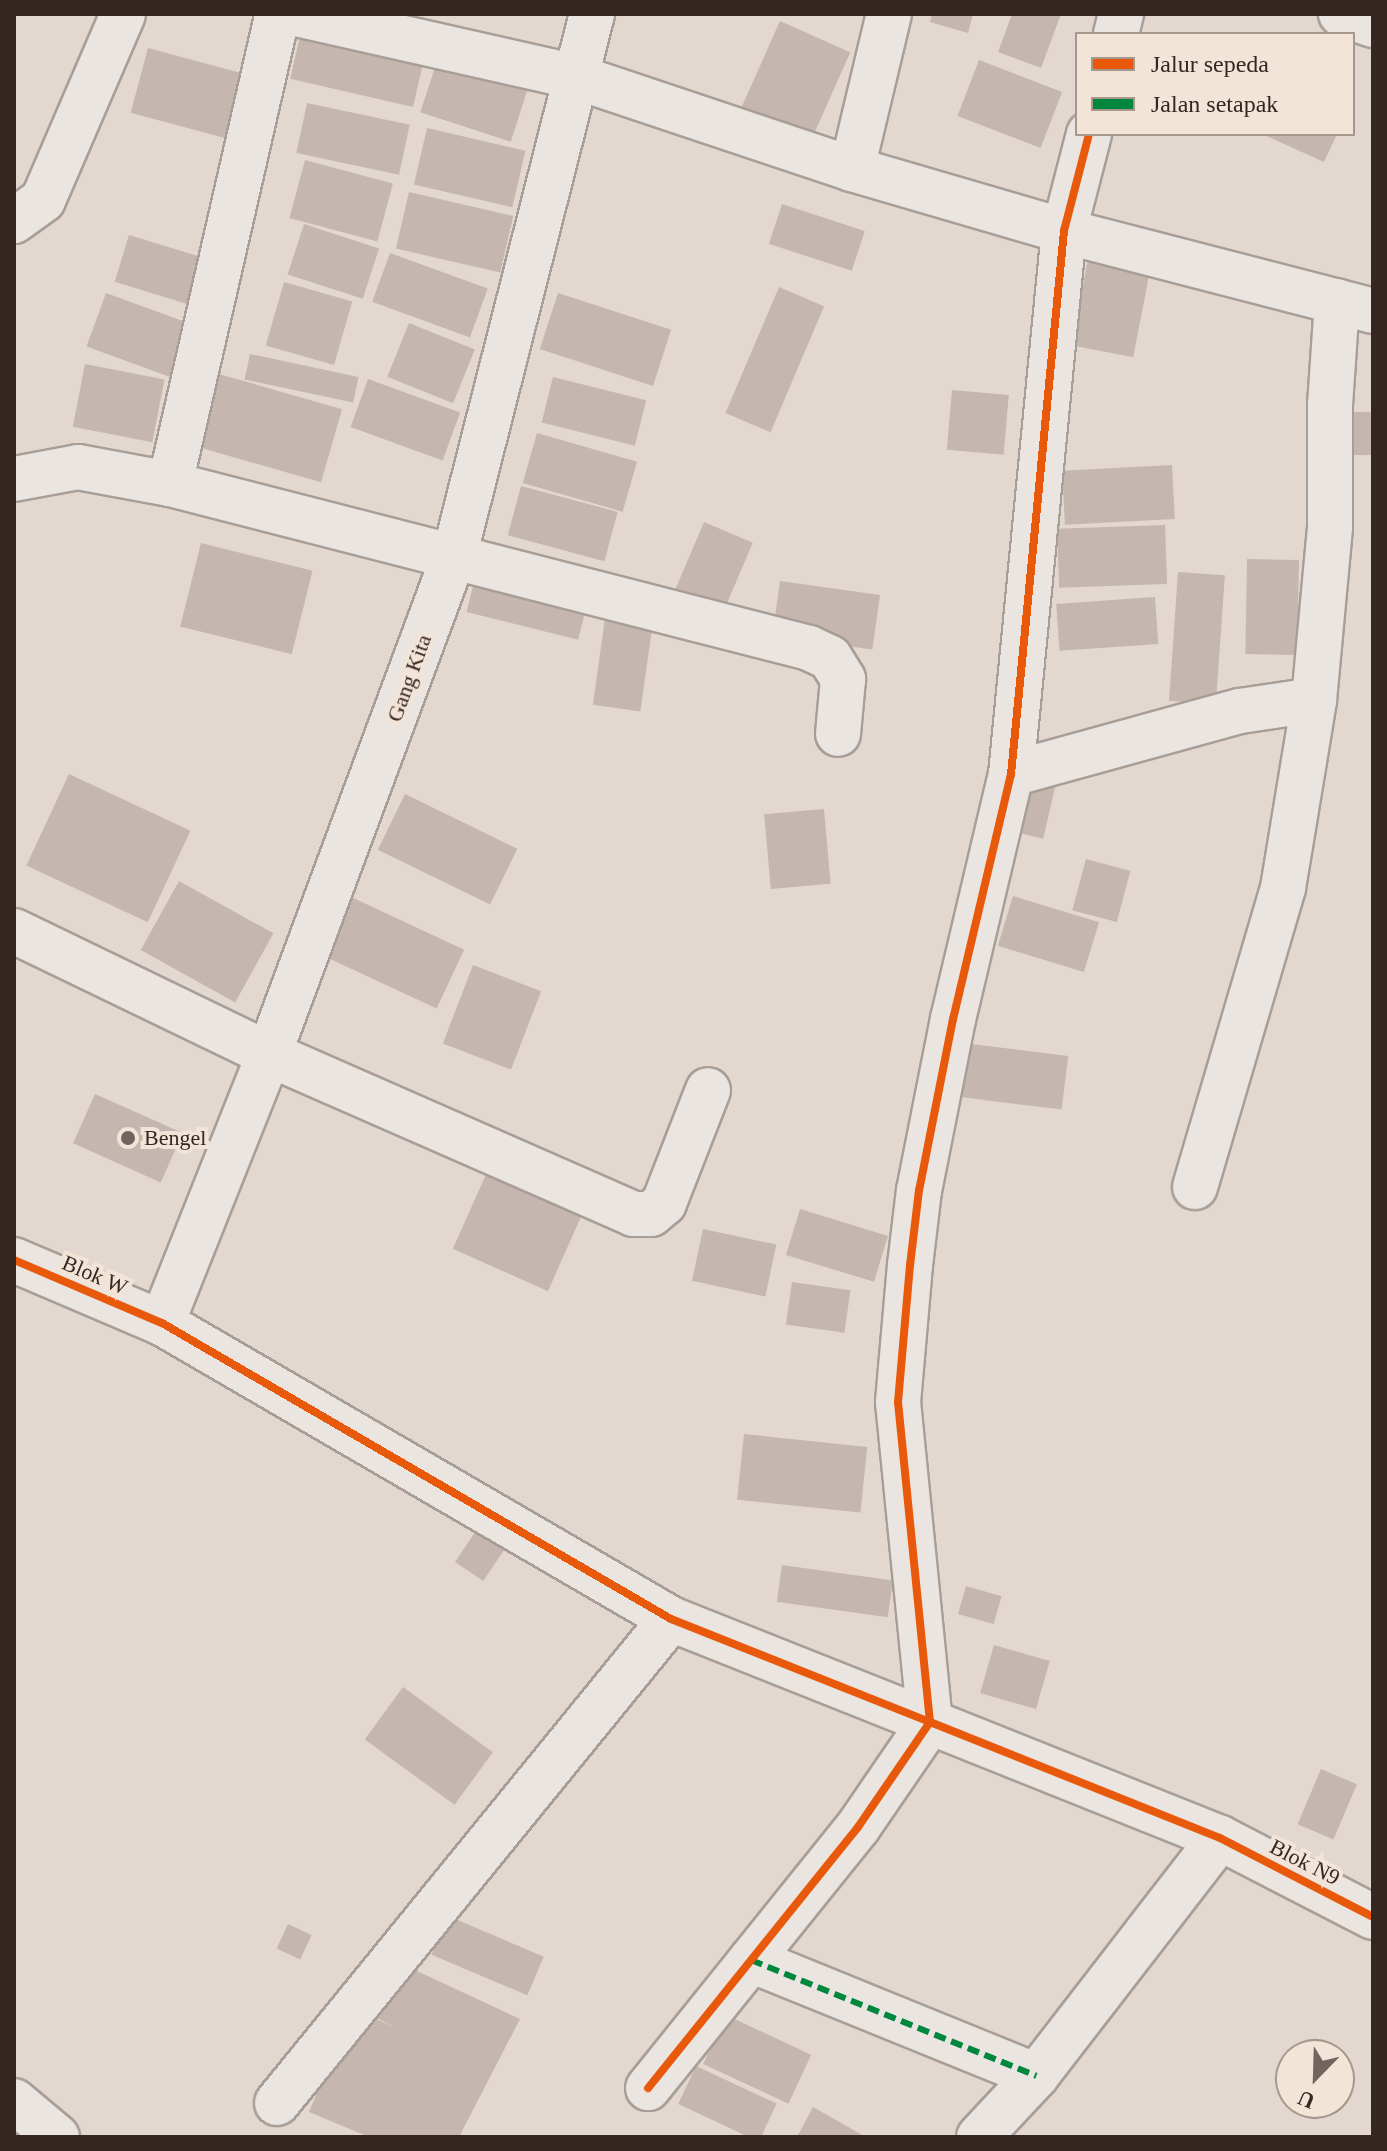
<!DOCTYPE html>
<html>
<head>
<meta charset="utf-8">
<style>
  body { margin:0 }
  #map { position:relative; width:1387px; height:2151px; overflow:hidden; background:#e2d8cf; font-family:Georgia,serif }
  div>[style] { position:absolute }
  .building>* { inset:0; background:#c5b6b0; transform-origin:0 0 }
  .roads { filter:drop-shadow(2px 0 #a89e97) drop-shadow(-2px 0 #a89e97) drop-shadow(0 2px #a89e97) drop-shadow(0 -2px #a89e97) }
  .minor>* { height:44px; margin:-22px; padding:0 22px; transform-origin:22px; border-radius:22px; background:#eae5e0 }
  .quiet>* { height:6px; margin-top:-3px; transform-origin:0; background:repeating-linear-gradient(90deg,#00873e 0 12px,transparent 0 18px) }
  .cycleway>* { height:8px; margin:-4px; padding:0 4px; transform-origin:4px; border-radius:4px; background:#e8590c }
  .dots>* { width:22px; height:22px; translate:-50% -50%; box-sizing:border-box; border:4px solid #f2e4d6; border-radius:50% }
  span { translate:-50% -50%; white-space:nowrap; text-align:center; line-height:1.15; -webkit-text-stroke:8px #f2e4d6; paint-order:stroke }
  .street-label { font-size:22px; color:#362621 }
  .poi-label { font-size:22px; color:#362621 }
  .left { translate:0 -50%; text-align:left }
  .frame { position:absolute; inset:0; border:16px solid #362621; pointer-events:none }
  .legend { position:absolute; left:1075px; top:32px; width:280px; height:104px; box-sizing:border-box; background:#f2e4d6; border:2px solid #a7988e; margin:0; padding:10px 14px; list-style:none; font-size:24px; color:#362621 }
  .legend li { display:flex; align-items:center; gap:16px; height:40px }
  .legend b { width:40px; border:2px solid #a7988e }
  .north { position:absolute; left:1275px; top:2039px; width:80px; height:80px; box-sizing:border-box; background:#f2e4d6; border:2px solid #a7988e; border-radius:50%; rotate:203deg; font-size:22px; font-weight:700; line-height:32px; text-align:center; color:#362621 }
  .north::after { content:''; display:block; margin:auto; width:28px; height:36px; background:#72645e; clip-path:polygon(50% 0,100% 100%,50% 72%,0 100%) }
</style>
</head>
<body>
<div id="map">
  <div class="building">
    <i style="clip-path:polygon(932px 14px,973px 14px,968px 33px,930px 22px)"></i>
    <i style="clip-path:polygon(1012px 14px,1061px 14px,1041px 68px,998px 52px)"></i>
    <i style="left:780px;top:21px;width:77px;height:98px;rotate:24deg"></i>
    <i style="left:301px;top:32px;width:126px;height:48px;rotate:13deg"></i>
    <i style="left:148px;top:48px;width:112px;height:67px;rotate:15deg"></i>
    <i style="left:979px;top:60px;width:89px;height:60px;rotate:21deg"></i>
    <i style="left:437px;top:61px;width:95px;height:54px;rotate:18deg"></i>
    <i style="left:307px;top:103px;width:105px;height:51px;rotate:12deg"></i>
    <i style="left:427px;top:128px;width:101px;height:58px;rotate:13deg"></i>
    <i style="clip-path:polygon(1262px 134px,1337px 134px,1324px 162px)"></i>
    <i style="left:305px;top:160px;width:91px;height:60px;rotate:15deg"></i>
    <i style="left:409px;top:192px;width:107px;height:58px;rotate:13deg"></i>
    <i style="left:782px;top:204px;width:87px;height:42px;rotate:18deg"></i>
    <i style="left:304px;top:224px;width:79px;height:53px;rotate:18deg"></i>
    <i style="left:129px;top:235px;width:82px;height:49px;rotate:17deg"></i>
    <i style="left:1090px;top:249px;width:63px;height:98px;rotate:11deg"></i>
    <i style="left:390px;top:253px;width:104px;height:52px;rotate:20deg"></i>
    <i style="left:284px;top:282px;width:71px;height:66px;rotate:16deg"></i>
    <i style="left:779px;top:287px;width:49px;height:137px;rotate:23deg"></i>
    <i style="left:106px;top:293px;width:92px;height:57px;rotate:20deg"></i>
    <i style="left:558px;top:293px;width:119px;height:59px;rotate:18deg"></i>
    <i style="left:409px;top:323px;width:71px;height:58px;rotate:22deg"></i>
    <i style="left:250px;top:354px;width:111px;height:26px;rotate:12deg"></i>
    <i style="left:85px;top:364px;width:81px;height:64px;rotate:11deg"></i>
    <i style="left:219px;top:374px;width:128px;height:76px;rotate:16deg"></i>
    <i style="left:553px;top:377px;width:96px;height:47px;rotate:14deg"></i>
    <i style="left:368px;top:379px;width:98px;height:51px;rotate:20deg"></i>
    <i style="left:952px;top:390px;width:57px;height:60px;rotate:5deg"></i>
    <i style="left:1373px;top:412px;width:43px;height:35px;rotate:90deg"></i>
    <i style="left:537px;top:433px;width:104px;height:52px;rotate:16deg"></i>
    <i style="left:1172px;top:465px;width:54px;height:110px;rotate:87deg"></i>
    <i style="left:521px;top:486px;width:100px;height:51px;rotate:15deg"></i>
    <i style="left:704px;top:522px;width:53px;height:74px;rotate:23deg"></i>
    <i style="left:1165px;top:525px;width:59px;height:108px;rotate:88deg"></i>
    <i style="left:201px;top:543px;width:115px;height:86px;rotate:14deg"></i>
    <i style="left:483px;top:546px;width:115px;height:68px;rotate:14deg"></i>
    <i style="left:1247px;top:559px;width:52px;height:95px;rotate:1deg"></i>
    <i style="left:1178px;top:572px;width:47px;height:129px;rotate:4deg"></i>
    <i style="left:780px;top:581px;width:101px;height:55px;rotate:8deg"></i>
    <i style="left:609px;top:590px;width:48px;height:116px;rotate:8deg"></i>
    <i style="left:1155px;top:597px;width:47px;height:99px;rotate:86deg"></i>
    <i style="left:69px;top:774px;width:134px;height:101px;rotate:25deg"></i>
    <i style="left:1029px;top:780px;width:27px;height:54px;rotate:13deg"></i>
    <i style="left:405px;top:794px;width:125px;height:62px;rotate:26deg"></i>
    <i style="left:824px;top:809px;width:75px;height:60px;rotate:85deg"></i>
    <i style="left:1086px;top:859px;width:46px;height:53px;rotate:15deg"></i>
    <i style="left:179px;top:881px;width:108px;height:79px;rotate:29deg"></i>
    <i style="left:349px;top:896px;width:127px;height:65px;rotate:25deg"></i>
    <i style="left:1013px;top:896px;width:90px;height:52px;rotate:17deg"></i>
    <i style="left:473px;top:965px;width:73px;height:84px;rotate:21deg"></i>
    <i style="left:963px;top:1043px;width:106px;height:54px;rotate:7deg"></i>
    <i style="left:95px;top:1094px;width:96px;height:54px;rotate:24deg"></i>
    <i style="left:496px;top:1152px;width:104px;height:106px;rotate:24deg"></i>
    <i style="left:800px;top:1209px;width:92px;height:48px;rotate:17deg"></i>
    <i style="left:703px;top:1229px;width:75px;height:53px;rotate:12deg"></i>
    <i style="left:792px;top:1282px;width:59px;height:43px;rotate:8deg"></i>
    <i style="left:744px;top:1434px;width:124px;height:66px;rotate:6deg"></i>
    <i style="left:488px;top:1513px;width:34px;height:59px;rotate:34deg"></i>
    <i style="left:782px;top:1565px;width:112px;height:37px;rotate:8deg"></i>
    <i style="left:966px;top:1586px;width:37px;height:29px;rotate:16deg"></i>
    <i style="left:994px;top:1645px;width:58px;height:50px;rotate:16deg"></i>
    <i style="left:403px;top:1687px;width:111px;height:65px;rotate:36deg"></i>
    <i style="left:1321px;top:1769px;width:39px;height:60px;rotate:23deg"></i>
    <i style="left:448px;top:1916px;width:104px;height:42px;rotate:23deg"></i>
    <i style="left:288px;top:1924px;width:26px;height:27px;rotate:25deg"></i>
    <i style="clip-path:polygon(402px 1964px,520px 2019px,459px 2137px,369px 2137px,309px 2112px,352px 2008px,396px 2028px,377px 2018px)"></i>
    <i style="left:726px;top:2015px;width:94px;height:54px;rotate:25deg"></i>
    <i style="left:696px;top:2066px;width:89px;height:42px;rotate:25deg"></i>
    <i style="clip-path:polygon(813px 2107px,866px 2137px,797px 2137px)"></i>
  </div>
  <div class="roads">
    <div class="minor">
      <i style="left:297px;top:14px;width:287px;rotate:12.7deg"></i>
      <i style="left:577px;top:77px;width:290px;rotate:18.5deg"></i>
      <i style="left:852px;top:169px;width:221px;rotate:16.3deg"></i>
      <i style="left:1064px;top:231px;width:319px;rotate:14.5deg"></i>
      <i style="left:1341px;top:14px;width:34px;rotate:19deg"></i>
      <i style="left:1116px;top:34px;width:21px;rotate:-76deg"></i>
      <i style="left:1089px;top:134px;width:100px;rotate:104.5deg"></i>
      <i style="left:1064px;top:231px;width:546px;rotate:95.57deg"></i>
      <i style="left:1011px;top:774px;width:252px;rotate:103.3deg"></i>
      <i style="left:953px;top:1019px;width:174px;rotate:101.2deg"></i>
      <i style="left:919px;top:1190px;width:76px;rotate:96.8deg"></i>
      <i style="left:910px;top:1265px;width:138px;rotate:95deg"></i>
      <i style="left:898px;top:1402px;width:322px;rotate:84.3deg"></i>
      <i style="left:930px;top:1722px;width:312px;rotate:21.8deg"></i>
      <i style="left:1220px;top:1838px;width:172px;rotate:27.3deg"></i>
      <i style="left:852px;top:169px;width:159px;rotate:-76.6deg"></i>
      <i style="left:14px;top:221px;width:36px;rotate:-36deg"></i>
      <i style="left:43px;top:200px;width:202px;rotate:-66.7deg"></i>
      <i style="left:14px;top:479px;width:65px;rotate:-10.6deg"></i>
      <i style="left:78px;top:467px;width:94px;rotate:10.5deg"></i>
      <i style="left:170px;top:484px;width:482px;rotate:-77.1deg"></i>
      <i style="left:170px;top:484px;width:660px;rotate:14.39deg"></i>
      <i style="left:809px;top:648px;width:23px;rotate:25deg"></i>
      <i style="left:830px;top:658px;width:25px;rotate:58deg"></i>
      <i style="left:843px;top:679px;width:55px;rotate:95.2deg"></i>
      <i style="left:1011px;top:774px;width:238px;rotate:-15.4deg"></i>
      <i style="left:1240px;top:711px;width:75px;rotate:-8.5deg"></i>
      <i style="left:14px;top:931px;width:283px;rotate:25.8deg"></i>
      <i style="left:269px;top:1054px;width:398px;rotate:23.7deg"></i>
      <i style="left:633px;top:1214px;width:18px"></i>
      <i style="left:651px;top:1214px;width:17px;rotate:-40deg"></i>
      <i style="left:664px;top:1203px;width:121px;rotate:-68.7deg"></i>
      <i style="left:1195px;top:1187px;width:312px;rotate:-73.6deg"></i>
      <i style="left:1283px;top:888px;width:191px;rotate:-80.6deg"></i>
      <i style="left:1314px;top:700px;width:174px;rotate:-84.7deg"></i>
      <i style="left:1330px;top:527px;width:122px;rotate:-90deg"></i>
      <i style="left:1330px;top:405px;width:104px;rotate:-86.1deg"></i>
      <i style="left:14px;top:1260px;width:161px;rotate:23.1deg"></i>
      <i style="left:162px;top:1323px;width:589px;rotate:30.18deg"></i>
      <i style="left:671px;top:1619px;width:279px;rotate:21.7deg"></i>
      <i style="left:930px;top:1722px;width:127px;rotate:124.4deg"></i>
      <i style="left:858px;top:1827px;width:335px;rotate:128.8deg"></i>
      <i style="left:162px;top:1323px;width:289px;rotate:-68.3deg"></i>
      <i style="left:269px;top:1054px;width:534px;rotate:-69.63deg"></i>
      <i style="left:455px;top:553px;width:556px;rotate:-75.74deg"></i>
      <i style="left:751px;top:1960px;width:308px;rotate:22.1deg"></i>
      <i style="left:14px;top:2101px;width:56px;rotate:39.9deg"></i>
      <i style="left:277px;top:2103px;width:624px;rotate:-50.85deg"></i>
      <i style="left:979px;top:2137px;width:83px;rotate:-46.9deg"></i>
      <i style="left:1036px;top:2076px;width:301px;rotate:-52.3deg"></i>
    </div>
  </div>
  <div class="quiet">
    <i style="left:751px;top:1960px;width:308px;rotate:22.1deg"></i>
  </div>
  <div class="cycleway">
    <i style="left:1089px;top:134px;width:100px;rotate:104.5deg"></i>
    <i style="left:1064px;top:231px;width:546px;rotate:95.57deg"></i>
    <i style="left:1011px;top:774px;width:252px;rotate:103.3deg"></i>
    <i style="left:953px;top:1019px;width:174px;rotate:101.2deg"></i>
    <i style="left:919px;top:1190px;width:76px;rotate:96.8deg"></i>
    <i style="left:910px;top:1265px;width:138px;rotate:95deg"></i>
    <i style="left:898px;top:1402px;width:322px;rotate:84.3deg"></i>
    <i style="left:930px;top:1722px;width:312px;rotate:21.8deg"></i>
    <i style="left:1220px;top:1838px;width:172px;rotate:27.3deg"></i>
    <i style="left:14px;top:1260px;width:161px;rotate:23.1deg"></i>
    <i style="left:162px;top:1323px;width:589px;rotate:30.18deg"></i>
    <i style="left:671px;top:1619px;width:279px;rotate:21.7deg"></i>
    <i style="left:930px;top:1722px;width:127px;rotate:124.4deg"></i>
    <i style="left:858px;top:1827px;width:335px;rotate:128.8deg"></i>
  </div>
  <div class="dots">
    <i style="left:128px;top:1138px;background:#72645e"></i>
  </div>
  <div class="street-label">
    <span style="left:409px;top:678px;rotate:-70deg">Gang Kita</span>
    <span style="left:95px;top:1275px;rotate:23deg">Blok W</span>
    <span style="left:1305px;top:1862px;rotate:27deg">Blok N9</span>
  </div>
  <div class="poi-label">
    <span class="left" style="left:144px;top:1138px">Bengel</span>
  </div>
  <div class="frame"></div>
  <ul class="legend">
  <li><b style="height:10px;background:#e8590c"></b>Jalur sepeda</li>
  <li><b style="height:10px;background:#00873e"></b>Jalan setapak</li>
  </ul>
  <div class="north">U</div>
</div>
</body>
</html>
